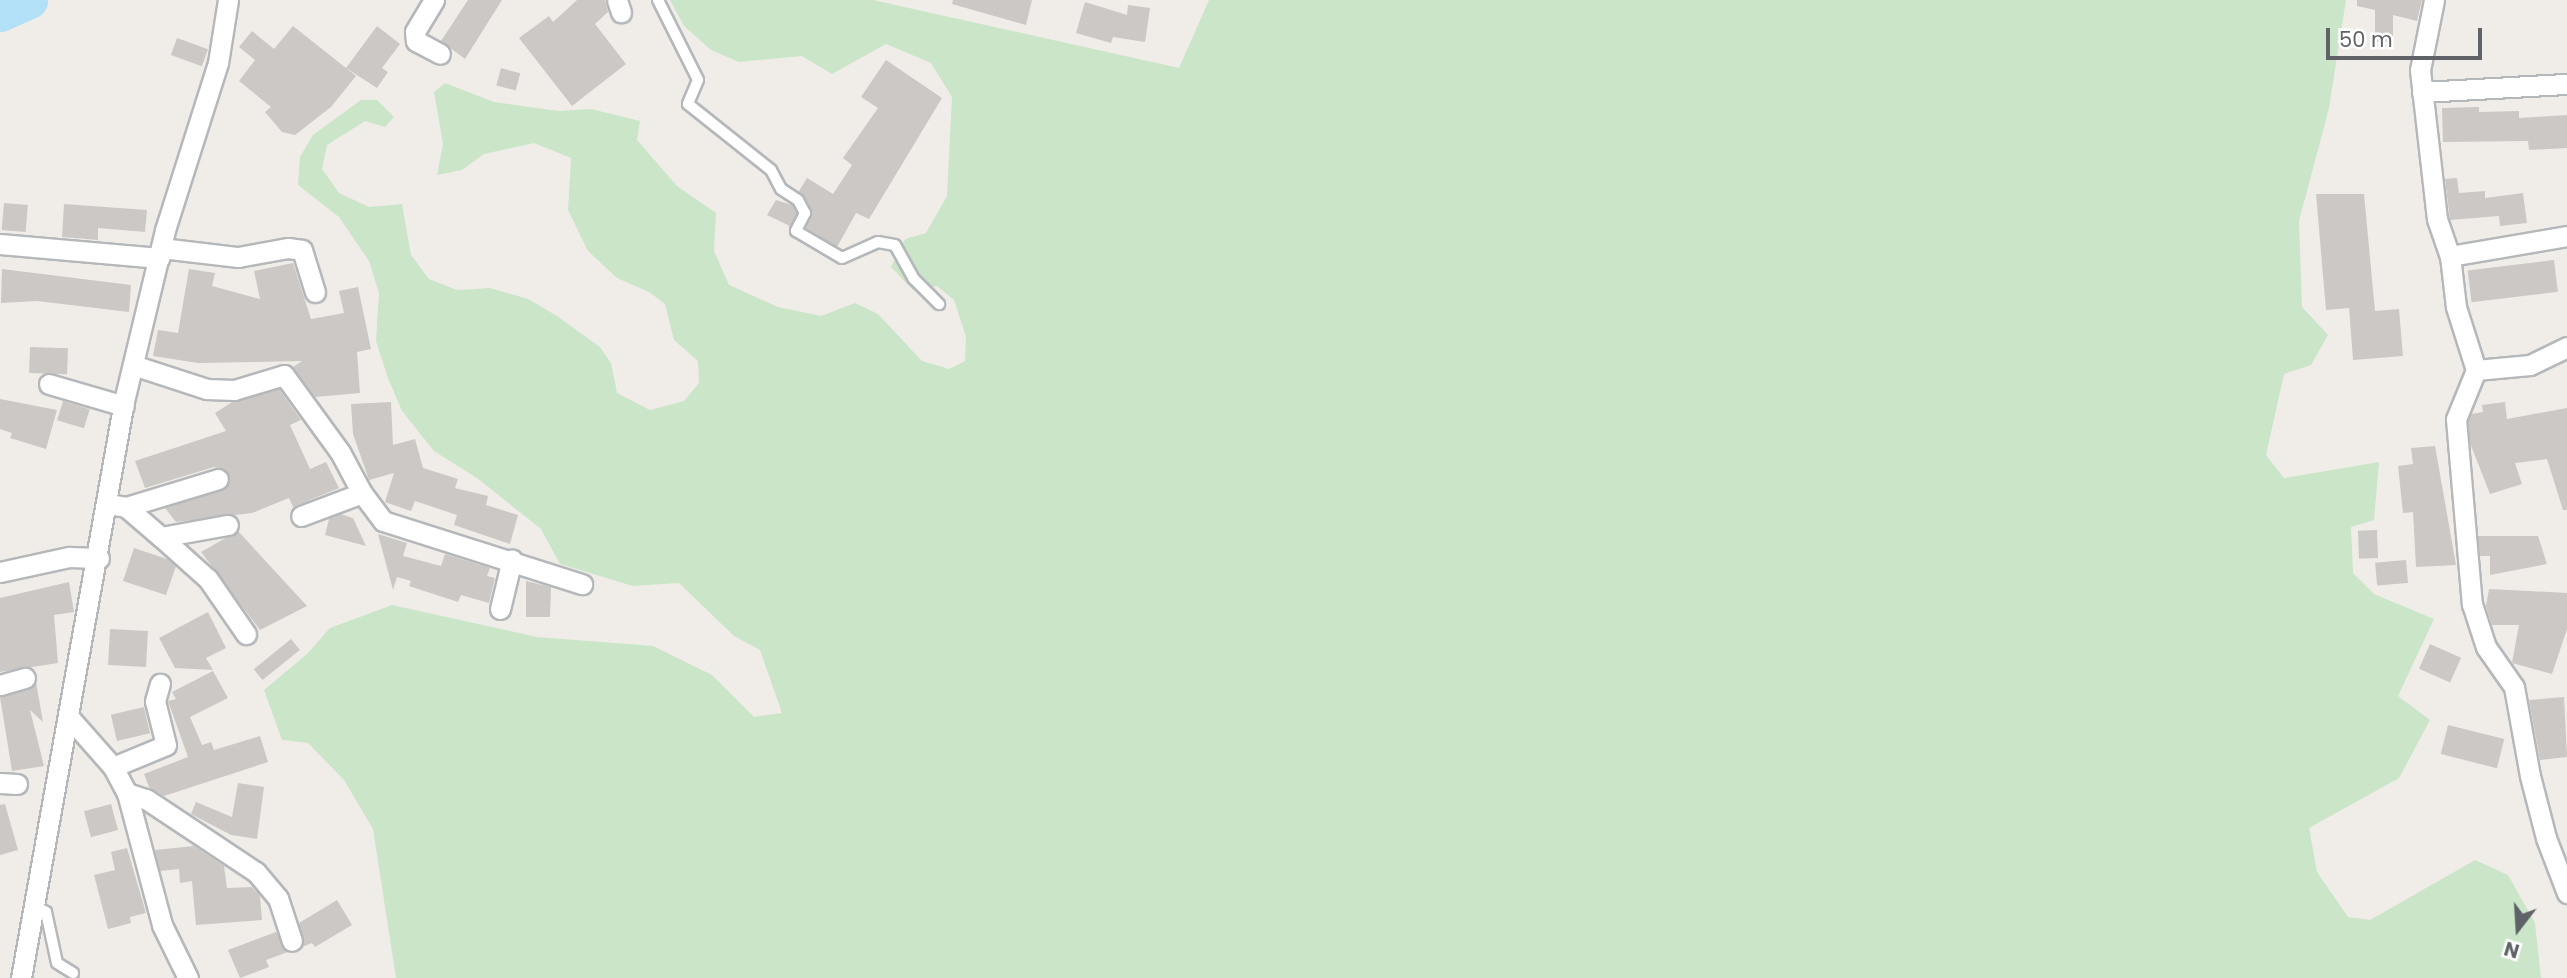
<!DOCTYPE html>
<html>
<head>
<meta charset="utf-8">
<style>
  body { margin:0 }
  #map { position:relative; width:2567px; height:978px; overflow:hidden; background:#f0ede8; font-family:Poppins,sans-serif }
  div>[style] { position:absolute }
  .green>* { inset:0; background:#cae5c8 }
  .river>* { height:37px; margin:-18.5px; padding:0 18.5px; transform-origin:18.5px; border-radius:18.5px; background:#b1e0f7 }
  .building>* { inset:0; background:#ccc8c5; transform-origin:0 0 }
  .roads { filter:drop-shadow(2px 0 #b5b8bb) drop-shadow(-2px 0 #b5b8bb) drop-shadow(0 2px #b5b8bb) drop-shadow(0 -2px #b5b8bb) }
  .service>* { height:10px; margin:-5px; padding:0 5px; transform-origin:5px; border-radius:5px; background:#fff }
  .minor>* { height:19px; margin:-9.5px; padding:0 9.5px; transform-origin:9.5px; border-radius:9.5px; background:#fff }
  span { translate:-50% -50%; white-space:nowrap; text-align:center; line-height:1.15; -webkit-text-stroke:5px #fff; paint-order:stroke }
  .north { position:absolute; left:2483px; top:894px; width:70px; height:70px; -webkit-text-stroke:5px #fff; paint-order:stroke; rotate:197deg; font-size:19px; font-weight:700; line-height:28px; text-align:center; color:#5f6367 }
  .north::after { content:''; display:block; margin:auto; width:24px; height:32px; background:#5f6367; clip-path:polygon(50% 0,100% 100%,50% 72%,0 100%) }
  .scale { position:absolute; left:2326px; top:28px; width:156px; height:32px; box-sizing:border-box; border:4px solid #5f6367; border-top:0; padding-left:9px; font-size:21px; line-height:24px; white-space:nowrap; color:#5f6367; -webkit-text-stroke:5px #fff; paint-order:stroke }
</style>
</head>
<body>
<div id="map">
  <div class="green">
    <i style="clip-path:polygon(670px 0,873px 0,1179px 68px,1209px 0,2346px 0,2329px 108px,2299px 221px,2302px 307px,2328px 335px,2311px 365px,2284px 374px,2266px 455px,2284px 478px,2379px 462px,2374px 520px,2351px 527px,2353px 573px,2374px 594px,2434px 619px,2398px 696px,2430px 720px,2399px 778px,2309px 828px,2317px 872px,2348px 917px,2370px 920px,2475px 860px,2508px 875px,2535px 923px,2541px 978px,396px 978px,373px 829px,344px 780px,308px 743px,282px 740px,264px 690px,307px 654px,330px 628px,392px 605px,537px 637px,653px 646px,712px 675px,754px 717px,782px 713px,760px 650px,734px 636px,679px 583px,633px 586px,560px 564px,541px 529px,477px 478px,434px 451px,402px 411px,388px 378px,376px 341px,379px 293px,369px 261px,339px 217px,298px 185px,300px 157px,313px 135px,361px 100px,377px 100px,394px 117px,385px 127px,365px 121px,327px 145px,322px 169px,339px 193px,369px 207px,402px 204px,411px 255px,429px 279px,457px 290px,490px 288px,528px 299px,557px 316px,600px 347px,611px 363px,617px 393px,650px 410px,684px 401px,699px 383px,698px 361px,674px 340px,665px 304px,649px 292px,617px 278px,588px 251px,568px 210px,571px 158px,534px 143px,484px 154px,462px 170px,437px 175px,443px 144px,434px 92px,445px 83px,494px 102px,559px 111px,591px 109px,640px 121px,637px 140px,677px 186px,716px 213px,714px 251px,729px 285px,778px 307px,821px 316px,855px 303px,878px 314px,922px 361px,949px 369px,965px 361px,966px 337px,954px 300px,937px 286px,913px 290px,891px 267px,905px 239px,926px 233px,947px 196px,952px 97px,931px 63px,886px 44px,832px 74px,802px 56px,739px 62px,711px 50px,684px 26px)"></i>
  </div>
  <div class="river">
    <i style="left:0;top:13px;width:32px;rotate:-24deg"></i>
  </div>
  <div class="building">
    <i style="clip-path:polygon(468px 0,502px 0,465px 59px,441px 41px)"></i>
    <i style="clip-path:polygon(577px 0,605px 0,608px 12px,595px 24px,626px 64px,572px 106px,519px 38px,549px 16px,553px 22px)"></i>
    <i style="clip-path:polygon(953px 0,1032px 0,1026px 25px,952px 4px)"></i>
    <i style="clip-path:polygon(2357px 0,2422px 0,2417px 21px,2393px 15px,2393px 42px,2375px 42px,2375px 10px,2357px 6px)"></i>
    <i style="clip-path:polygon(1085px 2px,1127px 15px,1128px 5px,1150px 8px,1145px 42px,1113px 37px,1111px 43px,1076px 33px)"></i>
    <i style="clip-path:polygon(293px 26px,346px 68px,377px 26px,400px 44px,382px 68px,388px 72px,377px 88px,346px 68px,356px 76px,331px 107px,295px 135px,282px 132px,265px 112px,271px 107px,239px 81px,255px 60px,239px 47px,252px 31px,274px 49px)"></i>
    <i style="left:177px;top:38px;width:33px;height:18px;rotate:20deg"></i>
    <i style="clip-path:polygon(886px 60px,942px 98px,869px 219px,856px 213px,837px 247px,806px 228px,812px 212px,799px 191px,807px 178px,833px 194px,852px 165px,843px 158px,878px 108px,861px 97px)"></i>
    <i style="left:501px;top:68px;width:20px;height:18px;rotate:15deg"></i>
    <i style="clip-path:polygon(2479px 107px,2479px 112px,2519px 111px,2519px 118px,2567px 115px,2567px 148px,2529px 150px,2528px 141px,2443px 142px,2442px 108px)"></i>
    <i style="clip-path:polygon(2457px 178px,2459px 193px,2485px 191px,2485px 198px,2523px 193px,2527px 223px,2500px 226px,2499px 216px,2450px 220px,2445px 179px)"></i>
    <i style="clip-path:polygon(2316px 194px,2364px 194px,2375px 311px,2399px 309px,2403px 356px,2353px 360px,2349px 308px,2326px 310px)"></i>
    <i style="clip-path:polygon(776px 200px,792px 205px,797px 213px,790px 226px,767px 215px)"></i>
    <i style="left:4px;top:203px;width:24px;height:27px;rotate:5deg"></i>
    <i style="clip-path:polygon(64px 204px,147px 210px,145px 232px,98px 228px,98px 240px,62px 237px)"></i>
    <i style="left:2554px;top:260px;width:32px;height:87px;rotate:83deg"></i>
    <i style="clip-path:polygon(293px 263px,311px 319px,344px 313px,339px 291px,358px 287px,371px 349px,357px 352px,360px 393px,315px 397px,293px 367px,302px 361px,198px 363px,153px 356px,158px 330px,178px 333px,189px 269px,215px 273px,212px 286px,260px 299px,254px 271px)"></i>
    <i style="clip-path:polygon(2px 269px,131px 285px,129px 312px,37px 301px,1px 303px)"></i>
    <i style="left:30px;top:347px;width:38px;height:26px;rotate:2deg"></i>
    <i style="clip-path:polygon(279px 389px,301px 420px,290px 425px,310px 469px,326px 462px,339px 488px,293px 507px,289px 498px,252px 513px,176px 522px,165px 508px,222px 490px,230px 481px,227px 471px,214px 467px,145px 488px,135px 461px,226px 431px,215px 413px,232px 402px)"></i>
    <i style="clip-path:polygon(0 399px,57px 410px,46px 449px,10px 438px,12px 433px,0 429px)"></i>
    <i style="left:63px;top:401px;width:28px;height:20px;rotate:17deg"></i>
    <i style="clip-path:polygon(391px 402px,393px 445px,415px 439px,423px 468px,458px 479px,455px 488px,488px 496px,486px 505px,518px 515px,510px 544px,454px 525px,457px 515px,415px 501px,411px 511px,385px 502px,394px 473px,369px 480px,353px 434px,351px 404px)"></i>
    <i style="clip-path:polygon(2505px 402px,2507px 419px,2567px 408px,2567px 510px,2563px 510px,2547px 459px,2515px 463px,2522px 484px,2490px 494px,2470px 443px,2468px 421px,2471px 414px,2483px 412px,2482px 405px)"></i>
    <i style="clip-path:polygon(2435px 446px,2456px 565px,2416px 567px,2413px 512px,2403px 513px,2398px 466px,2413px 464px,2411px 448px)"></i>
    <i style="clip-path:polygon(340px 514px,353px 518px,366px 546px,325px 535px,329px 519px)"></i>
    <i style="left:2377px;top:530px;width:28px;height:19px;rotate:88deg"></i>
    <i style="clip-path:polygon(238px 531px,307px 606px,260px 630px,201px 552px)"></i>
    <i style="clip-path:polygon(378px 534px,407px 543px,403px 556px,441px 566px,445px 554px,490px 568px,487px 576px,495px 578px,489px 603px,461px 595px,458px 602px,409px 586px,411px 581px,397px 577px,393px 590px)"></i>
    <i style="clip-path:polygon(2478px 536px,2538px 536px,2547px 564px,2490px 575px,2490px 556px,2480px 556px)"></i>
    <i style="clip-path:polygon(134px 548px,167px 559px,176px 566px,166px 595px,123px 581px)"></i>
    <i style="left:2406px;top:560px;width:23px;height:31px;rotate:85deg"></i>
    <i style="clip-path:polygon(526px 581px,551px 587px,550px 617px,526px 617px)"></i>
    <i style="clip-path:polygon(69px 582px,74px 612px,54px 615px,58px 663px,0 672px,0 598px)"></i>
    <i style="clip-path:polygon(2489px 589px,2567px 593px,2567px 629px,2552px 674px,2512px 663px,2519px 625px,2492px 625px,2486px 606px)"></i>
    <i style="clip-path:polygon(208px 612px,226px 648px,206px 658px,213px 670px,175px 668px,159px 638px)"></i>
    <i style="left:110px;top:629px;width:38px;height:36px;rotate:3deg"></i>
    <i style="left:291px;top:639px;width:14px;height:48px;rotate:51deg"></i>
    <i style="left:2430px;top:644px;width:34px;height:27px;rotate:24deg"></i>
    <i style="clip-path:polygon(213px 671px,228px 698px,190px 717px,202px 745px,211px 742px,214px 750px,260px 736px,268px 762px,164px 796px,149px 787px,144px 774px,188px 757px,168px 701px,176px 699px,172px 692px)"></i>
    <i style="clip-path:polygon(36px 682px,43px 722px,30px 710px,44px 766px,12px 771px,0 697px,28px 690px)"></i>
    <i style="clip-path:polygon(2564px 697px,2567px 757px,2540px 760px,2529px 700px)"></i>
    <i style="left:144px;top:707px;width:27px;height:34px;rotate:77deg"></i>
    <i style="left:2448px;top:725px;width:58px;height:30px;rotate:14deg"></i>
    <i style="clip-path:polygon(238px 783px,264px 787px,257px 839px,231px 835px,191px 814px,196px 802px,232px 817px)"></i>
    <i style="clip-path:polygon(5px 804px,18px 850px,0 855px,0 805px)"></i>
    <i style="left:111px;top:804px;width:27px;height:28px;rotate:75deg"></i>
    <i style="clip-path:polygon(194px 846px,224px 866px,227px 888px,252px 887px,260px 896px,262px 920px,196px 925px,192px 881px,180px 883px,179px 869px,160px 871px,155px 850px)"></i>
    <i style="clip-path:polygon(127px 848px,146px 913px,130px 917px,131px 923px,108px 929px,94px 875px,115px 870px,111px 852px)"></i>
    <i style="clip-path:polygon(337px 900px,352px 925px,315px 947px,312px 943px,302px 947px,299px 923px)"></i>
    <i style="clip-path:polygon(276px 932px,288px 952px,266px 960px,269px 967px,240px 978px,228px 950px)"></i>
  </div>
  <div class="roads">
    <div class="service">
      <i style="left:658px;top:0;width:89px;rotate:63.4deg"></i>
      <i style="left:698px;top:80px;width:26px;rotate:113deg"></i>
      <i style="left:688px;top:104px;width:106px;rotate:38.5deg"></i>
      <i style="left:771px;top:170px;width:21px;rotate:62deg"></i>
      <i style="left:781px;top:189px;width:20px;rotate:33deg"></i>
      <i style="left:798px;top:200px;width:15px;rotate:62deg"></i>
      <i style="left:805px;top:213px;width:20px;rotate:117deg"></i>
      <i style="left:796px;top:231px;width:53px;rotate:30.4deg"></i>
      <i style="left:842px;top:258px;width:39px;rotate:-24deg"></i>
      <i style="left:878px;top:242px;width:17px;rotate:10deg"></i>
      <i style="left:895px;top:245px;width:38px;rotate:61deg"></i>
      <i style="left:913px;top:278px;width:37px;rotate:45deg"></i>
      <i style="left:34px;top:905px;width:14px;rotate:30deg"></i>
      <i style="left:46px;top:912px;width:52px;rotate:77.8deg"></i>
      <i style="left:57px;top:963px;width:19px;rotate:32deg"></i>
    </div>
    <div class="minor">
      <i style="left:434px;top:0;width:37px;rotate:121deg"></i>
      <i style="left:415px;top:32px;width:9px;rotate:84deg"></i>
      <i style="left:416px;top:41px;width:27px;rotate:28deg"></i>
      <i style="left:617px;top:0;width:13px;rotate:72deg"></i>
      <i style="left:2434px;top:0;width:71px;rotate:101.3deg"></i>
      <i style="left:2420px;top:70px;width:150px;rotate:83.5deg"></i>
      <i style="left:2437px;top:219px;width:39px;rotate:71deg"></i>
      <i style="left:2450px;top:256px;width:51px;rotate:83.3deg"></i>
      <i style="left:2456px;top:307px;width:66px;rotate:72.4deg"></i>
      <i style="left:2476px;top:370px;width:53px;rotate:112.2deg"></i>
      <i style="left:2456px;top:419px;width:186px;rotate:85.1deg"></i>
      <i style="left:2472px;top:604px;width:45px;rotate:72deg"></i>
      <i style="left:2486px;top:647px;width:49px;rotate:55deg"></i>
      <i style="left:2514px;top:687px;width:90px;rotate:79.8deg"></i>
      <i style="left:2530px;top:776px;width:64px;rotate:75.5deg"></i>
      <i style="left:2546px;top:838px;width:59px;rotate:69.1deg"></i>
      <i style="left:2422px;top:92px;width:145px;rotate:-3.2deg"></i>
      <i style="left:0;top:244px;width:160px;rotate:5deg"></i>
      <i style="left:161px;top:248px;width:78px;rotate:6.7deg"></i>
      <i style="left:238px;top:257px;width:51px;rotate:-10.2deg"></i>
      <i style="left:288px;top:248px;width:14px;rotate:8deg"></i>
      <i style="left:302px;top:250px;width:44px;rotate:72.8deg"></i>
      <i style="left:2450px;top:256px;width:119px;rotate:-9.7deg"></i>
      <i style="left:133px;top:365px;width:78px;rotate:18deg"></i>
      <i style="left:207px;top:389px;width:27px;rotate:2deg"></i>
      <i style="left:234px;top:390px;width:52px;rotate:-16.7deg"></i>
      <i style="left:284px;top:375px;width:95px;rotate:54deg"></i>
      <i style="left:340px;top:452px;width:47px;rotate:61.8deg"></i>
      <i style="left:362px;top:493px;width:65px;rotate:159.3deg"></i>
      <i style="left:2476px;top:370px;width:54px;rotate:-5.3deg"></i>
      <i style="left:2530px;top:365px;width:41px;rotate:-25.9deg"></i>
      <i style="left:49px;top:384px;width:78px;rotate:16.3deg"></i>
      <i style="left:362px;top:493px;width:35px;rotate:53deg"></i>
      <i style="left:383px;top:521px;width:209px;rotate:17.6deg"></i>
      <i style="left:108px;top:504px;width:18px;rotate:9deg"></i>
      <i style="left:126px;top:507px;width:96px;rotate:-16.9deg"></i>
      <i style="left:126px;top:507px;width:46px;rotate:40.6deg"></i>
      <i style="left:161px;top:537px;width:68px;rotate:-10.2deg"></i>
      <i style="left:161px;top:537px;width:63px;rotate:41.8deg"></i>
      <i style="left:208px;top:579px;width:67px;rotate:55.4deg"></i>
      <i style="left:0;top:572px;width:71px;rotate:-12.3deg"></i>
      <i style="left:69px;top:557px;width:30px;rotate:2deg"></i>
      <i style="left:500px;top:609px;width:51px;rotate:-76.5deg"></i>
      <i style="left:0;top:685px;width:26px;rotate:-16deg"></i>
      <i style="left:68px;top:716px;width:68px;rotate:48.6deg"></i>
      <i style="left:113px;top:767px;width:30px;rotate:62deg"></i>
      <i style="left:127px;top:793px;width:137px;rotate:75.1deg"></i>
      <i style="left:162px;top:925px;width:59px;rotate:63.9deg"></i>
      <i style="left:113px;top:767px;width:57px;rotate:-22.5deg"></i>
      <i style="left:166px;top:745px;width:45px;rotate:-104deg"></i>
      <i style="left:155px;top:701px;width:18px;rotate:-74deg"></i>
      <i style="left:0;top:783px;width:17px;rotate:3deg"></i>
      <i style="left:127px;top:793px;width:20px;rotate:18deg"></i>
      <i style="left:146px;top:799px;width:132px;rotate:33.6deg"></i>
      <i style="left:256px;top:872px;width:34px;rotate:50deg"></i>
      <i style="left:278px;top:898px;width:45px;rotate:72deg"></i>
      <i style="left:21px;top:978px;width:586px;rotate:-79.88deg"></i>
      <i style="left:124px;top:401px;width:176px;rotate:-76.5deg"></i>
      <i style="left:165px;top:230px;width:175px;rotate:-72.4deg"></i>
      <i style="left:218px;top:63px;width:64px;rotate:-81deg"></i>
    </div>
  </div>
  <div class="north">N</div>
  <div class="scale">50 m</div>
</div>
</body>
</html>
